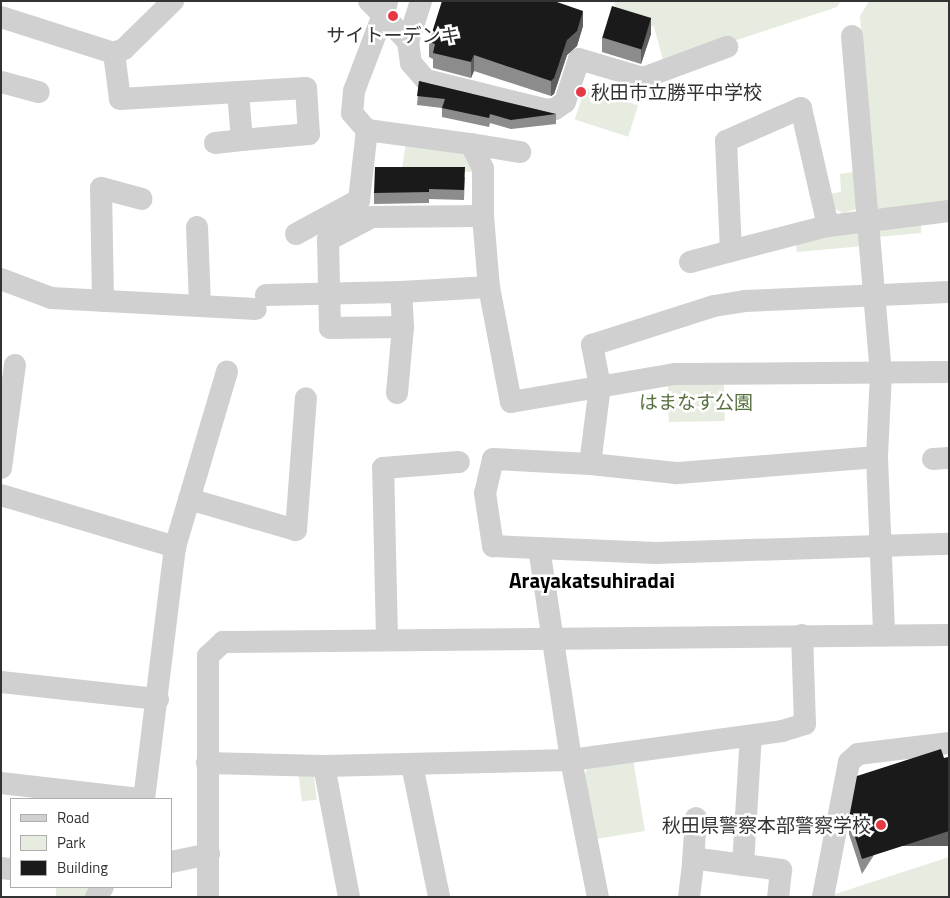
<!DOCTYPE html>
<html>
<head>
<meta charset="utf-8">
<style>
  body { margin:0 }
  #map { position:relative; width:950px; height:898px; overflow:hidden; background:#fff; font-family:"Titillium Web","Noto Sans JP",sans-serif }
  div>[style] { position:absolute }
  .green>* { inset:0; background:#e6ecdf; transform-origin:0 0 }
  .minor>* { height:22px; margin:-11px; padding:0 11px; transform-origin:11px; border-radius:11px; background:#d0d0d0 }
  .wall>* { inset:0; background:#8c8c8c }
  .shaded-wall>* { inset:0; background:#5f5f5f; transform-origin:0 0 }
  .building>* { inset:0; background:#1a1a1a; transform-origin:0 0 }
  .dots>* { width:14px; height:14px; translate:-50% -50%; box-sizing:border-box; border:2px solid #fff; border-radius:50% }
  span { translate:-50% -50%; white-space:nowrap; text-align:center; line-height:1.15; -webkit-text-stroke:5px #fff; paint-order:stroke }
  .poi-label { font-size:19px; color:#333 }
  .left { translate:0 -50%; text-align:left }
  .right { translate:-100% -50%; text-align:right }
  .park-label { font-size:19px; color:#56703f }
  .quarter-label { font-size:21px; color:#000; font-weight:700 }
  .frame { position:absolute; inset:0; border:2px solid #333; pointer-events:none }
  .legend { position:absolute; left:10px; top:798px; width:162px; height:90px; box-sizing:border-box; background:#fff; border:1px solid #adadad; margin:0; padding:6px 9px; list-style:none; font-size:15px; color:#333 }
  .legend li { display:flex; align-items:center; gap:10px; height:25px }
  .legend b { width:25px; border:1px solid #adadad }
</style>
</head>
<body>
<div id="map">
  <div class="green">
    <i style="clip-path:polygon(614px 1px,841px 1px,837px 7px,664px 64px,654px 27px,616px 13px)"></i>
    <i style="clip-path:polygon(869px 1px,949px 1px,949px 202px,875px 209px,860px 16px)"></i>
    <i style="left:585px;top:88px;width:56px;height:33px;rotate:18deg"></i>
    <i style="clip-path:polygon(406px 141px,454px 144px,470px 159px,474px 172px,402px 169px)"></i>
    <i style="clip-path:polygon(853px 172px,857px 209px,843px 213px,831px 207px,828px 194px,841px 192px,840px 174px)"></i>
    <i style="clip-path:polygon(922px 219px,921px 233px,877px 237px,883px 222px)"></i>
    <i style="clip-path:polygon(851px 228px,864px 234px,864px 246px,797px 252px,795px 241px)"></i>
    <i style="left:724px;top:382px;width:39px;height:56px;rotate:89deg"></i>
    <i style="clip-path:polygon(633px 759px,645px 831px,596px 839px,584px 777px,588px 766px)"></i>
    <i style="left:313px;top:769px;width:31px;height:15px;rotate:83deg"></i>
    <i style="clip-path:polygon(949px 857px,949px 897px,826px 897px)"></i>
    <i style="clip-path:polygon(56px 887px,93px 887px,85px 897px,56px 897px)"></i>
  </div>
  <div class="minor">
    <i style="left:369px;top:1px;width:20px;rotate:45deg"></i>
    <i style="left:383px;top:15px;width:81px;rotate:110.9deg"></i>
    <i style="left:354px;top:91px;width:22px;rotate:95deg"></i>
    <i style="left:352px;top:113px;width:23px;rotate:49deg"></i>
    <i style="left:367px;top:130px;width:105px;rotate:7.7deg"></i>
    <i style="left:471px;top:144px;width:28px;rotate:64deg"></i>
    <i style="left:483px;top:169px;width:47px;rotate:90deg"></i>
    <i style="left:483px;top:216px;width:71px;rotate:85.2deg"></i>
    <i style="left:489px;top:287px;width:117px;rotate:79.2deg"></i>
    <i style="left:511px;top:402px;width:166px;rotate:-9.7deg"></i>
    <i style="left:675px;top:374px;width:274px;rotate:-0.4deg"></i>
    <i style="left:387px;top:2px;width:14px;rotate:107deg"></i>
    <i style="left:383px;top:15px;width:37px;rotate:47deg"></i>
    <i style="left:408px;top:42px;width:43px;rotate:-72.4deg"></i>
    <i style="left:1px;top:17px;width:119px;rotate:17.7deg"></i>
    <i style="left:114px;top:53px;width:11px;rotate:-22deg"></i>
    <i style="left:124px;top:49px;width:69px;rotate:-44.4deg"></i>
    <i style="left:852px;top:36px;width:339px;rotate:85.1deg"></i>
    <i style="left:881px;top:374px;width:83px;rotate:92.8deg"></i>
    <i style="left:877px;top:457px;width:177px;rotate:87.7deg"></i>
    <i style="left:408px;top:42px;width:21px;rotate:82deg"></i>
    <i style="left:411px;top:63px;width:23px;rotate:49deg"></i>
    <i style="left:426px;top:80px;width:125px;rotate:13.9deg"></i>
    <i style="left:547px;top:110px;width:8px;rotate:-7deg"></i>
    <i style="left:555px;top:109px;width:12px;rotate:-35deg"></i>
    <i style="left:565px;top:102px;width:45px;rotate:-72deg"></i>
    <i style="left:579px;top:59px;width:67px;rotate:16.5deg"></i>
    <i style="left:643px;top:78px;width:90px;rotate:-20.3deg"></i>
    <i style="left:114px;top:53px;width:46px;rotate:82.6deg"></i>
    <i style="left:120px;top:99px;width:118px;rotate:-3.4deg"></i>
    <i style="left:238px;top:92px;width:68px;rotate:-3.4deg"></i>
    <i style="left:306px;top:88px;width:46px;rotate:86.3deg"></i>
    <i style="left:309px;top:134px;width:67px;rotate:174.9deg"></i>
    <i style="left:242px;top:140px;width:48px;rotate:-94.8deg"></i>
    <i style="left:1px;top:82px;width:39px;rotate:15deg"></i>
    <i style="left:215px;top:143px;width:27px;rotate:-6deg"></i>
    <i style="left:471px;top:144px;width:50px;rotate:9.3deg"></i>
    <i style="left:483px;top:216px;width:111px;rotate:179.5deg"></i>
    <i style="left:372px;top:217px;width:50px;rotate:152.4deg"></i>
    <i style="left:328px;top:240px;width:88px;rotate:88.7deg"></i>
    <i style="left:330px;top:328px;width:73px;rotate:-0.8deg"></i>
    <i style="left:403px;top:327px;width:35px;rotate:-93deg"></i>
    <i style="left:401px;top:292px;width:88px;rotate:-3.3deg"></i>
    <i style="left:828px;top:226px;width:121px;rotate:-102.9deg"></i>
    <i style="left:801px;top:108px;width:82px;rotate:156.3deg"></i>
    <i style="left:726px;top:141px;width:110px;rotate:87.4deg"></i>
    <i style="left:731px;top:251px;width:100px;rotate:-14.5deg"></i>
    <i style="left:828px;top:226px;width:122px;rotate:-7.1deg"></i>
    <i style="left:197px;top:227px;width:79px;rotate:87.8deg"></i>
    <i style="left:296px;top:234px;width:72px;rotate:-28.4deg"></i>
    <i style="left:359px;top:200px;width:70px;rotate:-83.5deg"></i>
    <i style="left:690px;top:262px;width:42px;rotate:-15deg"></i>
    <i style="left:1px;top:279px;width:53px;rotate:20.8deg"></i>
    <i style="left:51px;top:298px;width:205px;rotate:3.1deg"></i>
    <i style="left:266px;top:295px;width:135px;rotate:-1.3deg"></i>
    <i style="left:103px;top:301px;width:113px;rotate:-91deg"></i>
    <i style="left:101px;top:188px;width:42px;rotate:15deg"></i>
    <i style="left:397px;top:393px;width:66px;rotate:-84.8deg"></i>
    <i style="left:877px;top:457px;width:202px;rotate:175.4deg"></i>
    <i style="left:676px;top:473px;width:86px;rotate:-174deg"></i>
    <i style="left:590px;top:464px;width:79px;rotate:-82.7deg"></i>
    <i style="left:600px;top:386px;width:42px;rotate:-101deg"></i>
    <i style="left:592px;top:345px;width:128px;rotate:-17.7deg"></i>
    <i style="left:714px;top:306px;width:31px;rotate:-9deg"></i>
    <i style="left:745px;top:301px;width:204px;rotate:-2.5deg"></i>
    <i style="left:933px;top:459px;width:16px;rotate:-4deg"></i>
    <i style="left:590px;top:464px;width:97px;rotate:-177deg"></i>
    <i style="left:493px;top:459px;width:35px;rotate:103deg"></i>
    <i style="left:485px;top:493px;width:54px;rotate:81.4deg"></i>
    <i style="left:493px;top:546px;width:163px;rotate:2.5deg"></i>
    <i style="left:656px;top:553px;width:293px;rotate:-1.8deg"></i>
    <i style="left:1px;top:468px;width:104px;rotate:-82.3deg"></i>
    <i style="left:1px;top:495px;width:182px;rotate:16.6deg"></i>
    <i style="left:175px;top:547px;width:254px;rotate:97deg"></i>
    <i style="left:189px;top:499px;width:111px;rotate:16.2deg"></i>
    <i style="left:296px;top:530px;width:132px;rotate:-85.7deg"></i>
    <i style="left:175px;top:547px;width:183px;rotate:-73.5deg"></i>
    <i style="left:539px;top:548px;width:214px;rotate:81.4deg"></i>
    <i style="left:571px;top:760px;width:140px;rotate:78.9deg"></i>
    <i style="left:387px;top:639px;width:171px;rotate:-91.3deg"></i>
    <i style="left:383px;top:468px;width:76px;rotate:-4.5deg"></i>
    <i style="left:1px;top:682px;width:158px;rotate:6.2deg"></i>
    <i style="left:207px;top:763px;width:117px;rotate:1.5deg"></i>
    <i style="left:324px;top:766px;width:247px;rotate:-1.4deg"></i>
    <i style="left:571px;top:760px;width:213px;rotate:-7.8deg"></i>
    <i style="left:782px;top:731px;width:24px;rotate:-17deg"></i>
    <i style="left:805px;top:724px;width:89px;rotate:-91.9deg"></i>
    <i style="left:412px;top:765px;width:135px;rotate:78.4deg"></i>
    <i style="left:324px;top:766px;width:133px;rotate:79.2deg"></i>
    <i style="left:1px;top:783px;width:139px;rotate:6.6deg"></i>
    <i style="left:171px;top:862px;width:39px;rotate:-12deg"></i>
    <i style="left:693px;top:862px;width:44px;rotate:-86.1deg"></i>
    <i style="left:743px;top:865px;width:129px;rotate:-86.5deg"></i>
    <i style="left:1px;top:868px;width:10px;rotate:6deg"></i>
    <i style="left:96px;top:897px;width:12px;rotate:-55deg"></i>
    <i style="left:208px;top:897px;width:241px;rotate:-90deg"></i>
    <i style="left:208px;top:656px;width:21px;rotate:-43deg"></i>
    <i style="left:223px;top:642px;width:726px;rotate:-0.55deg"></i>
    <i style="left:689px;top:897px;width:35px;rotate:-83deg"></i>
    <i style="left:693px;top:862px;width:7px;rotate:-27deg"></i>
    <i style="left:699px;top:859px;width:83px;rotate:7.6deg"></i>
    <i style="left:781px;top:870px;width:27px;rotate:96deg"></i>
    <i style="left:823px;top:897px;width:137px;rotate:-79.1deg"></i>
    <i style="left:849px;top:762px;width:12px;rotate:-42deg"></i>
    <i style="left:858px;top:754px;width:92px;rotate:-6.9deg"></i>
  </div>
  <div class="wall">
    <i style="clip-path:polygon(583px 26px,577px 46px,567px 55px,554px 94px,551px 96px,474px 71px,471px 78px,433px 68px,433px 59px,429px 57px,429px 42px)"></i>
    <i style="clip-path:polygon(651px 34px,641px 64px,602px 52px,602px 37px)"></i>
    <i style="clip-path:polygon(419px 81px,556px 114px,556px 124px,511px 129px,490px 123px,489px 127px,442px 117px,442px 108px,417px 105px)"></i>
    <i style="clip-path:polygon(465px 177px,464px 200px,429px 199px,429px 203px,374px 204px,374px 193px)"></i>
    <i style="clip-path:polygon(941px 749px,862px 874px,849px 834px,849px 818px)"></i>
  </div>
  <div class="shaded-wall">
    <i style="clip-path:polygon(583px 11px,583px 26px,577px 46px,567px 55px,554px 94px,551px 96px,551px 81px,567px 40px)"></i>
    <i style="clip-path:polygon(651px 18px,651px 34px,641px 64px,641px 48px)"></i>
    <i style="clip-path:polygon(474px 55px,474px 71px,471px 78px,471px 62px)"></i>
    <i style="left:949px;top:831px;width:15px;height:91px;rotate:90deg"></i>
  </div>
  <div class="building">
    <i style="clip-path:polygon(442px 1px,554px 1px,583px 11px,577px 31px,567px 40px,554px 78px,551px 81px,474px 55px,471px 62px,433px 53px,435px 44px,429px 42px)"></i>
    <i style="left:612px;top:6px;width:41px;height:33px;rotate:17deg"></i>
    <i style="clip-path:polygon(419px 81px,556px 114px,511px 120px,490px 114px,489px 118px,442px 108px,445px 99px,417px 96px)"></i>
    <i style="clip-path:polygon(375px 167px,465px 167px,464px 190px,429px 189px,429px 192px,374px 193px)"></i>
    <i style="clip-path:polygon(941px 749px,944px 758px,948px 757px,949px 758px,949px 831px,862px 859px,849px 818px,857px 776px)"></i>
  </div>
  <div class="dots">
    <i style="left:393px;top:16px;background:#e63946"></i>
    <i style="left:581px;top:92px;background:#e63946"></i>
    <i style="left:881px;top:825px;background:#e63946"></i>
  </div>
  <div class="poi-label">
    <span style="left:393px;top:35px">サイトーデンキ</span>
    <span class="left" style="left:591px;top:92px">秋田市立勝平中学校</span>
    <span class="right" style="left:871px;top:825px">秋田県警察本部警察学校</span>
  </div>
  <div class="park-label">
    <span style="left:696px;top:402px">はまなす公園</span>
  </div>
  <div class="quarter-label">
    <span style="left:592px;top:580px">Arayakatsuhiradai</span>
  </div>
  <div class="frame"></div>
  <ul class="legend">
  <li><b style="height:6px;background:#d0d0d0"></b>Road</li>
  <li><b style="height:14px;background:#e6ecdf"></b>Park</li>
  <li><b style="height:14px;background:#1a1a1a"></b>Building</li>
  </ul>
</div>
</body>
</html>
